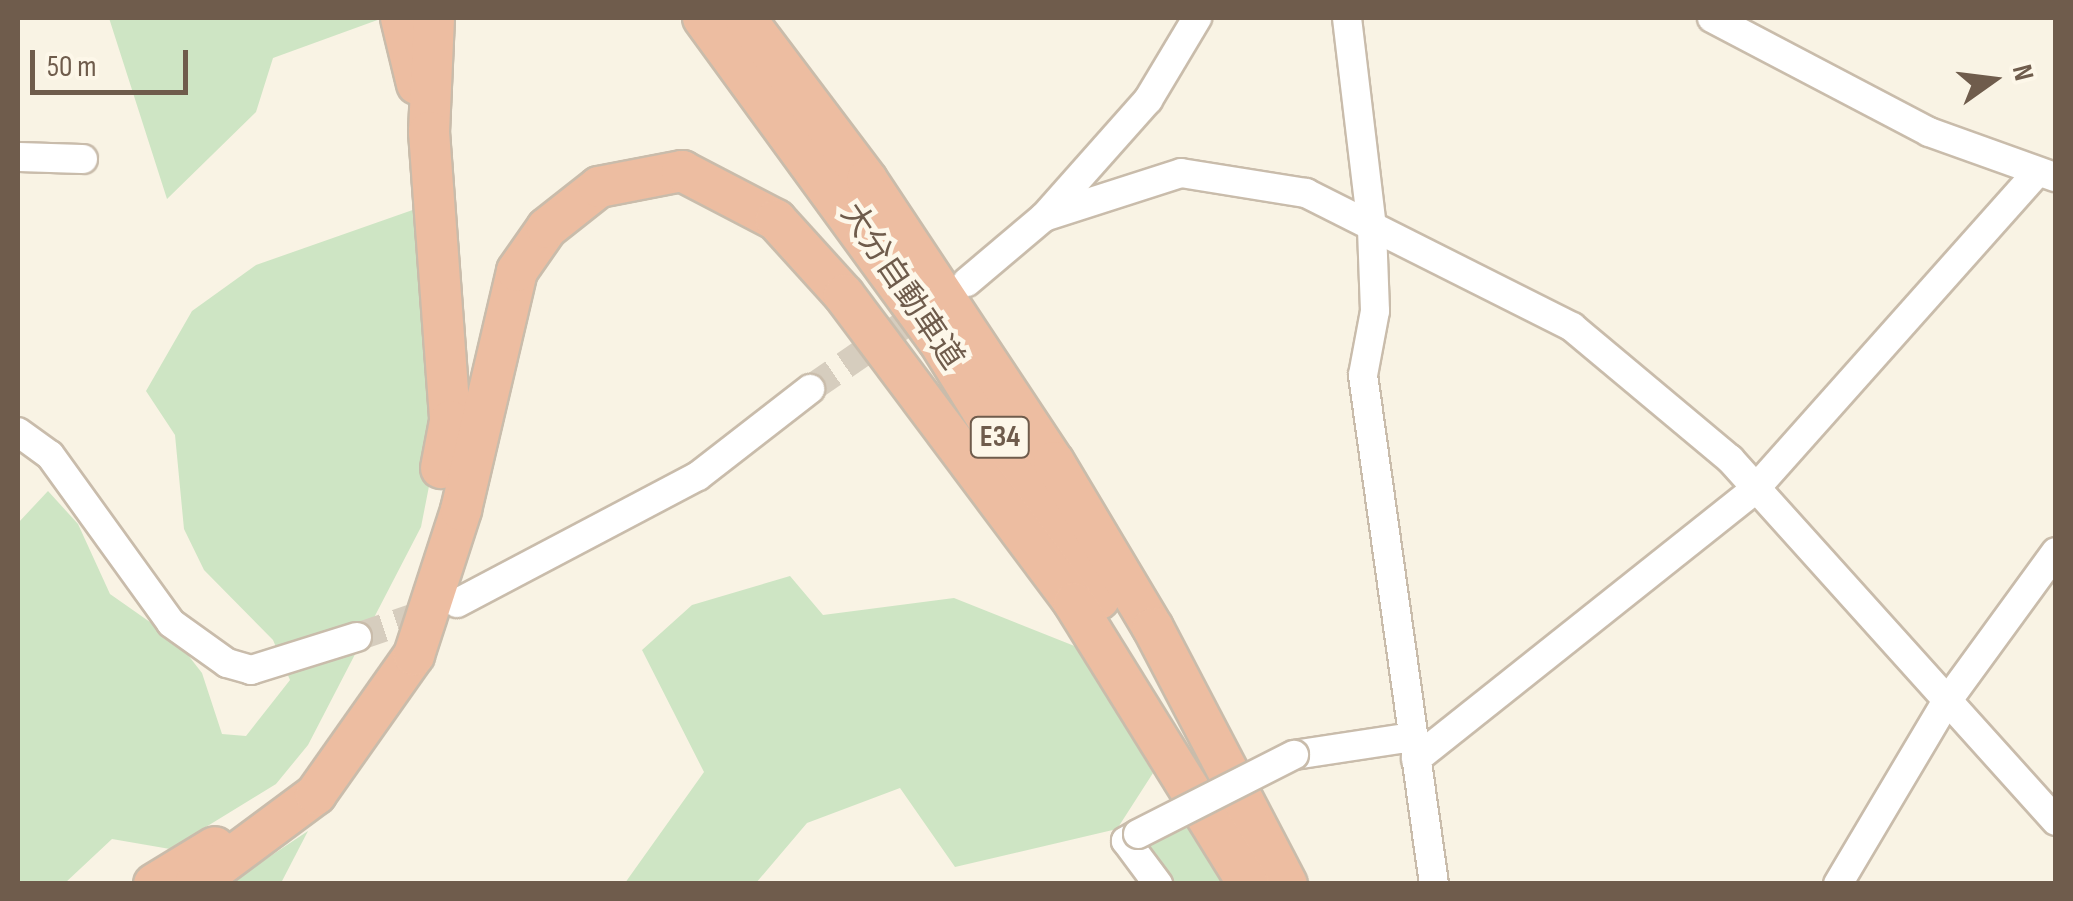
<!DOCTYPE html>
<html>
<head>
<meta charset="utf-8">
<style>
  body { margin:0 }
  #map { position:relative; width:2073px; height:901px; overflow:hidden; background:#f9f3e4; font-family:"Sofia Sans Condensed","Noto Sans JP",sans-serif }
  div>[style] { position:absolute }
  .green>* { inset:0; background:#cee5c4 }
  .minor-tunnel>* { height:28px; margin-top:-14px; transform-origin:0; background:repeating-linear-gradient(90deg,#d6cdbe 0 28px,transparent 0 42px) }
  .roads { filter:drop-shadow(2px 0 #c9bcab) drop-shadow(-2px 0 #c9bcab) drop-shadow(0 2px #c9bcab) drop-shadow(0 -2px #c9bcab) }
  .minor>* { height:28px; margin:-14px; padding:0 14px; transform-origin:14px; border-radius:14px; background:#fff }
  .highway>* { height:40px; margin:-20px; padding:0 20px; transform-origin:20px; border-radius:20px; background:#edbda1 }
  .bridges { filter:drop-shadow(2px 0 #c9bcab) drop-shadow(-2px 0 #c9bcab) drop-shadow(0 2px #c9bcab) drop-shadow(0 -2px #c9bcab) }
  .minor-bridge>* { height:28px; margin:-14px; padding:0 14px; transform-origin:14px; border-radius:14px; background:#fff }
  span { translate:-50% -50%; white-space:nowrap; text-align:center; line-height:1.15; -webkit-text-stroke:9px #fdf7e9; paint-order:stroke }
  .shield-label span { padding:2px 8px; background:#fdf7e9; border:2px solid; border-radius:8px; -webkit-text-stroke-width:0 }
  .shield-label { font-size:30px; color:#6f5c4c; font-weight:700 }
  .street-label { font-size:32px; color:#6f5c4c }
  .frame { position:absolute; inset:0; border:20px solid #6f5c4c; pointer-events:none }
  .north { position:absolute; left:1943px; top:30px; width:100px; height:100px; -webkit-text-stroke:8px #fdf7e9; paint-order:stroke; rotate:76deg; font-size:28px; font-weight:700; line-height:40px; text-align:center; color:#6f5c4c }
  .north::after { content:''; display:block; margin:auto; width:35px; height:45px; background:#6f5c4c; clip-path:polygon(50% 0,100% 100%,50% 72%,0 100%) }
  .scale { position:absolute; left:30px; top:50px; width:158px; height:45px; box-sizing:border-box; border:5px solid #6f5c4c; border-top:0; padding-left:12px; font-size:30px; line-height:35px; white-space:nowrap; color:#6f5c4c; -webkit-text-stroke:8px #fdf7e9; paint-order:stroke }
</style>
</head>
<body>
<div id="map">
  <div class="green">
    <i style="clip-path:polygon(109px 18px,383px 18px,273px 58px,256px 112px,167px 199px)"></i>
    <i style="clip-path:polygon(424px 206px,442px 420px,421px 527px,308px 745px,276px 784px,170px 849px,112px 839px,65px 883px,18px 883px,18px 523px,48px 491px,78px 524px,110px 594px,177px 641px,202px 673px,222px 734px,246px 736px,290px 680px,273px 640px,204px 570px,184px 529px,175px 435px,146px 391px,192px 311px,256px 265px)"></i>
    <i style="clip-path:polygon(790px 576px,823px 615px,954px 598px,1077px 647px,1153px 773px,1117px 829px,955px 867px,900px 788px,807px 823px,756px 883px,625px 883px,704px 772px,642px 650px,692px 605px)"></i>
    <i style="clip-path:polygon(1190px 822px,1226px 883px,1163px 883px,1137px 846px)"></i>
    <i style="clip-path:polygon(308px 831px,281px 883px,229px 884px,251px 869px)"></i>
  </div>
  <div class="minor-tunnel">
    <i style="left:810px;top:389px;width:148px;rotate:-34.5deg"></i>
    <i style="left:357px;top:637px;width:83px;rotate:-18.9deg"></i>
  </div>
  <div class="roads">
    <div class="minor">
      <i style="left:1347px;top:18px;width:212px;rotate:83.2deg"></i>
      <i style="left:1372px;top:229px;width:82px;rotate:87.9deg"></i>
      <i style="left:1375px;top:311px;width:65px;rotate:100.6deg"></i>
      <i style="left:1363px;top:375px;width:514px;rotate:82.06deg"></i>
      <i style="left:1712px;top:18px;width:245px;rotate:27.7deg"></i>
      <i style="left:1929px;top:132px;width:134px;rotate:19.7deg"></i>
      <i style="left:18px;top:157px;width:65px;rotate:1.8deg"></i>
      <i style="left:1044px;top:217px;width:144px;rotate:-17.8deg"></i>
      <i style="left:1181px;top:173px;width:127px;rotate:9.1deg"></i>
      <i style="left:1306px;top:193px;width:298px;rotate:26.7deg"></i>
      <i style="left:1572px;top:327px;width:206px;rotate:39.9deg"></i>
      <i style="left:1730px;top:459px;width:487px;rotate:48deg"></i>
      <i style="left:967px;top:282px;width:101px;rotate:-40.2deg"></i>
      <i style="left:1044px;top:217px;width:157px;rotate:-48.4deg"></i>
      <i style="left:1148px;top:100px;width:96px;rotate:-59.1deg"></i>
      <i style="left:18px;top:432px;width:39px;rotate:36deg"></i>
      <i style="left:50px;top:455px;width:207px;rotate:54.2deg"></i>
      <i style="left:171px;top:623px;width:69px;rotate:35.5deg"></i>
      <i style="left:227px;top:663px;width:25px;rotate:16deg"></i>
      <i style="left:251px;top:670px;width:111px;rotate:-17.3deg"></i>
      <i style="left:457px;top:603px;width:272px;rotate:-27.8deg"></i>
      <i style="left:698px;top:476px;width:142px;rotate:-37.8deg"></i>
      <i style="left:1294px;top:755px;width:120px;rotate:-8.6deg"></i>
      <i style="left:1416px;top:759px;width:433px;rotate:-38.5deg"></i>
      <i style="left:1755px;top:489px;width:424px;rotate:-48.3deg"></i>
      <i style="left:1138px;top:834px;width:14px;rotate:150deg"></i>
      <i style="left:1126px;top:841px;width:54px;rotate:53.3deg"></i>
      <i style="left:1838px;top:884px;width:209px;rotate:-59.3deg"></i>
      <i style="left:1945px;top:704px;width:188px;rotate:-53.9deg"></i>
    </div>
    <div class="highway">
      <i style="left:401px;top:18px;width:68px;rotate:76.4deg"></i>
      <i style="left:434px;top:18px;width:114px;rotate:92.5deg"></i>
      <i style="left:429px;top:132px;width:290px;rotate:85.8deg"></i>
      <i style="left:450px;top:421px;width:48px;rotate:100.8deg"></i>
      <i style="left:703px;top:18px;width:399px;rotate:53.9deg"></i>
      <i style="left:938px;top:340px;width:305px;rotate:58.1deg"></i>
      <i style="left:745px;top:18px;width:203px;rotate:53deg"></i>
      <i style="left:867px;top:180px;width:338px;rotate:56.5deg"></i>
      <i style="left:1054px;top:462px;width:193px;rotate:59.2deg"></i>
      <i style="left:1153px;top:628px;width:289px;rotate:62.4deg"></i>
      <i style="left:154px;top:884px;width:71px;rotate:-31.2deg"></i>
      <i style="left:195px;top:884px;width:151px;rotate:-36.6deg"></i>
      <i style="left:316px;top:794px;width:170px;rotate:-54.8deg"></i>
      <i style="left:414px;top:655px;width:152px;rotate:-72deg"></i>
      <i style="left:461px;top:510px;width:245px;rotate:-76.8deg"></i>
      <i style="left:517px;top:271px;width:52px;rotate:-55.1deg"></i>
      <i style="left:547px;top:228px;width:66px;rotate:-38.3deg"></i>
      <i style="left:599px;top:187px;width:85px;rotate:-10.9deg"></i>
      <i style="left:682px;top:171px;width:106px;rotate:27.5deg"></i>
      <i style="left:776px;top:220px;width:101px;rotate:47.8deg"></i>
      <i style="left:844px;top:295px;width:384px;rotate:53.2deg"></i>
      <i style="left:1074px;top:603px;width:331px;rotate:58.2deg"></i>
    </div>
  </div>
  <div class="bridges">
    <div class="minor-bridge">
      <i style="left:1138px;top:834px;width:175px;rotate:-26.9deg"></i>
    </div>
  </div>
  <div class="shield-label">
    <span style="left:1000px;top:437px">E34</span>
  </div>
  <div class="street-label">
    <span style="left:901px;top:287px;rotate:56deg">大分自動車道</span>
  </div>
  <div class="frame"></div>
  <div class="north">N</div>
  <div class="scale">50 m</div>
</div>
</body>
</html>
